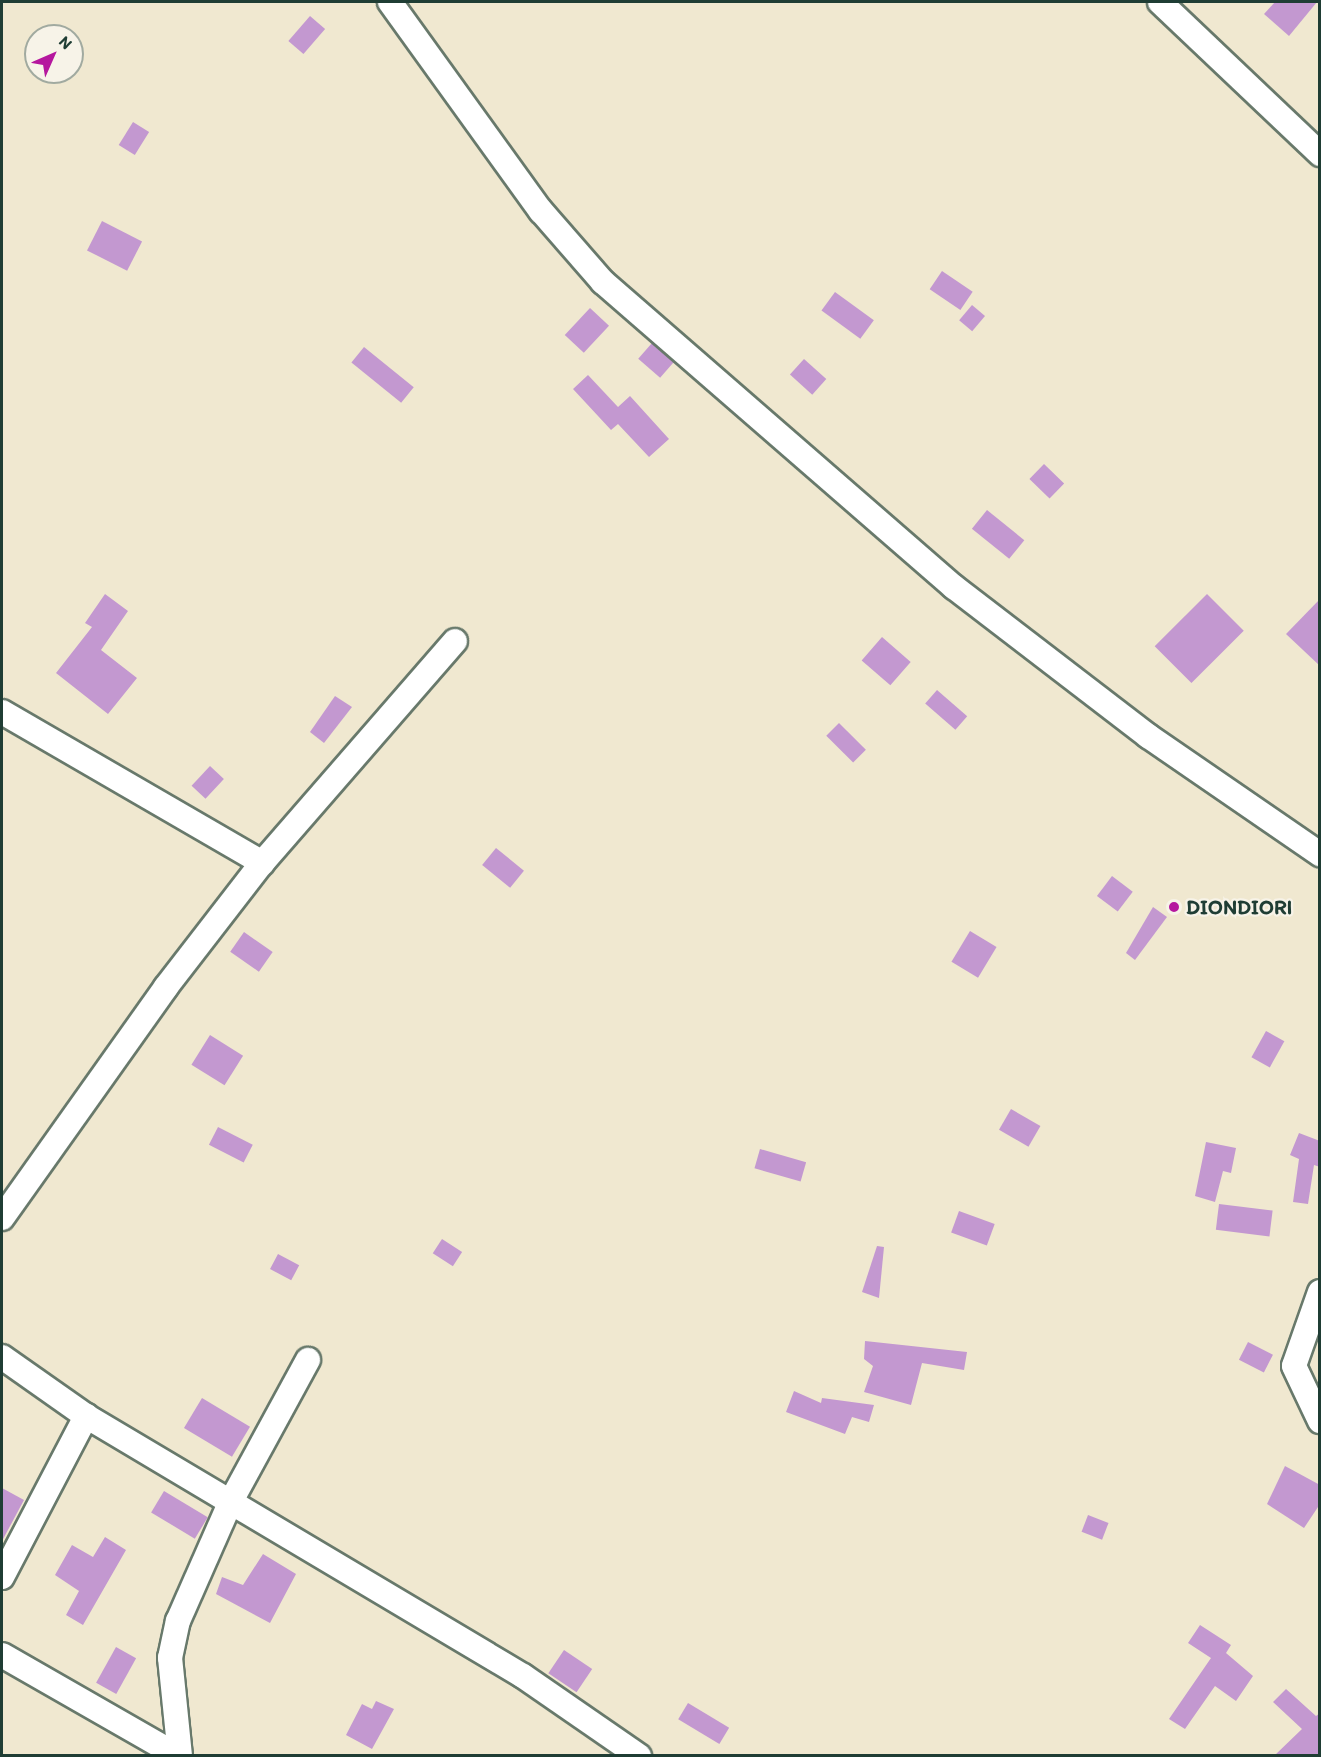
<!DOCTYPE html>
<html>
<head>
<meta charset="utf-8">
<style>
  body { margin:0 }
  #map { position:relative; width:1321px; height:1757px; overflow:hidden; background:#f0e8d0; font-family:Itim,sans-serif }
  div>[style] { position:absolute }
  .building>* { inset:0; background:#c398d0; transform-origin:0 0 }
  .roads { filter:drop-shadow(2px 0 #68796b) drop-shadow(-2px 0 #68796b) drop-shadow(0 2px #68796b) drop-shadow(0 -2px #68796b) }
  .minor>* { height:24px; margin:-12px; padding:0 12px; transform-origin:12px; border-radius:12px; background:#fff }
  .dots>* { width:16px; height:16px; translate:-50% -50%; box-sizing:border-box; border:3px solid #f7f3e8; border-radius:50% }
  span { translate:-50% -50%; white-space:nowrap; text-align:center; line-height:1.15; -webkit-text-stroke:4.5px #f7f3e8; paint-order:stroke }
  .poi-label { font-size:21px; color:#1f3d34; font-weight:700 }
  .left { translate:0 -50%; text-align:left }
  .frame { position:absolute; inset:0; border:3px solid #1f3d34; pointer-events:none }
  .north { position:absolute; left:24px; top:24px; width:60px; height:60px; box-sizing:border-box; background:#f7f3e8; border:2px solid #a1aaa0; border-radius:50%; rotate:45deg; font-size:16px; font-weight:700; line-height:24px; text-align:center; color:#1f3d34 }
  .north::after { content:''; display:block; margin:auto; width:21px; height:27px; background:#b5179e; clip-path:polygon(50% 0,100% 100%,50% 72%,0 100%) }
</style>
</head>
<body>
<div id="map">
  <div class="building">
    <i style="clip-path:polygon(1275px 2px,1317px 2px,1289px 36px,1264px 14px)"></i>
    <i style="left:310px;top:16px;width:20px;height:33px;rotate:41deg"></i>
    <i style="left:133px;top:122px;width:19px;height:27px;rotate:32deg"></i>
    <i style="left:102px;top:221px;width:45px;height:33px;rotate:27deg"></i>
    <i style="left:942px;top:271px;width:37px;height:22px;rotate:34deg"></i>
    <i style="left:835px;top:292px;width:48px;height:23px;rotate:36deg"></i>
    <i style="left:972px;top:305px;width:17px;height:20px;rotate:40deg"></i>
    <i style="left:590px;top:308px;width:26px;height:37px;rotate:43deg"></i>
    <i style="left:652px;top:343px;width:29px;height:21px;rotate:41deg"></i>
    <i style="left:364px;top:347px;width:64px;height:20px;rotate:39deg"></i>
    <i style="left:804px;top:359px;width:30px;height:21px;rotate:42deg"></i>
    <i style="clip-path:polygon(588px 375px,618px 407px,630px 396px,669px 439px,649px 457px,618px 424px,611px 430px,573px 389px)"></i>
    <i style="left:1044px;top:464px;width:28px;height:21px;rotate:44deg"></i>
    <i style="left:987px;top:510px;width:48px;height:24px;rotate:39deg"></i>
    <i style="clip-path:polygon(105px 594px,128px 611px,101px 650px,137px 678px,108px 714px,56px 673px,92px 627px,85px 623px)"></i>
    <i style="left:1207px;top:594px;width:52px;height:74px;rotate:45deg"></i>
    <i style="clip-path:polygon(1320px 599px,1320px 666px,1286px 634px)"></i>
    <i style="left:882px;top:637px;width:38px;height:31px;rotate:41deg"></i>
    <i style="left:937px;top:690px;width:40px;height:18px;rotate:41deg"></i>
    <i style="clip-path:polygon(335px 696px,352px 707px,324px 743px,310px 732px)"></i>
    <i style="left:839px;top:723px;width:38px;height:18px;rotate:45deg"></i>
    <i style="left:210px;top:766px;width:19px;height:27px;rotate:43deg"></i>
    <i style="left:496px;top:848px;width:36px;height:22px;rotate:39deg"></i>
    <i style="left:1112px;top:876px;width:26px;height:25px;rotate:37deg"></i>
    <i style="clip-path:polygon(1153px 907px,1167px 917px,1135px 960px,1126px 953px)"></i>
    <i style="left:970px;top:931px;width:31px;height:36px;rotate:31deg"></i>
    <i style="left:244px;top:932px;width:35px;height:24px;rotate:35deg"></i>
    <i style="left:1266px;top:1031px;width:21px;height:30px;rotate:29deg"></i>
    <i style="left:210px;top:1035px;width:39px;height:35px;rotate:32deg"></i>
    <i style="left:1011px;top:1109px;width:34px;height:24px;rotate:30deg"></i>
    <i style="left:218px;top:1127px;width:39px;height:20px;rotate:27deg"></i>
    <i style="clip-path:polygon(1299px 1133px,1320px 1141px,1320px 1167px,1314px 1165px,1308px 1204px,1293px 1202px,1299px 1159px,1290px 1155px)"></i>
    <i style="clip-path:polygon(1206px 1142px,1236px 1148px,1231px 1173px,1223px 1171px,1215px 1202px,1195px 1196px)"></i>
    <i style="left:760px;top:1149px;width:48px;height:20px;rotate:16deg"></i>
    <i style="left:1219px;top:1204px;width:54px;height:26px;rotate:7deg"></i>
    <i style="left:959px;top:1211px;width:38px;height:23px;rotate:20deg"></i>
    <i style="left:442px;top:1239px;width:24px;height:17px;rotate:33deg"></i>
    <i style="clip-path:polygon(877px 1246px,884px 1247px,879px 1298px,862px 1292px)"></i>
    <i style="left:278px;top:1254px;width:24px;height:17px;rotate:28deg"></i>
    <i style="clip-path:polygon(865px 1341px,967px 1352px,964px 1370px,922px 1363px,911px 1405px,864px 1392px,873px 1366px,864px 1359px)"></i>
    <i style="left:1248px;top:1342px;width:28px;height:20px;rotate:27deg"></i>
    <i style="clip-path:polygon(794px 1391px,821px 1403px,822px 1398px,874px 1405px,869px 1422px,852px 1417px,845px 1434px,786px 1412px)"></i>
    <i style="left:202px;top:1398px;width:56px;height:35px;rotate:31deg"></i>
    <i style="clip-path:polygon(1285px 1466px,1320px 1485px,1320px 1504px,1304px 1528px,1267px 1504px)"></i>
    <i style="clip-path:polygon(2px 1488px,24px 1500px,2px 1541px)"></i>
    <i style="left:164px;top:1491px;width:51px;height:25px;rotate:31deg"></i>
    <i style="left:1088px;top:1515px;width:22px;height:18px;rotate:21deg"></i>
    <i style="clip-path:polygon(105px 1537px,126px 1550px,83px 1625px,66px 1615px,79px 1591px,55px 1575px,72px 1545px,93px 1557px)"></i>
    <i style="clip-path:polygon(263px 1554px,296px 1574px,270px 1623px,216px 1594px,222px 1577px,243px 1585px)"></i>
    <i style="clip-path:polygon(1200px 1625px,1231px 1645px,1226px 1653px,1253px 1676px,1236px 1701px,1215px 1686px,1185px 1729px,1169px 1719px,1211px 1658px,1188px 1643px)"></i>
    <i style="left:116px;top:1647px;width:23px;height:41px;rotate:29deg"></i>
    <i style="left:564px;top:1650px;width:34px;height:28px;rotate:34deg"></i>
    <i style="clip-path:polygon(1286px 1689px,1316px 1716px,1320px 1713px,1320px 1755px,1275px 1755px,1302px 1729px,1273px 1702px)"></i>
    <i style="clip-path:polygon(376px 1701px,394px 1709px,372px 1749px,346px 1735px,362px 1704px,372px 1709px)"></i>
    <i style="left:688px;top:1703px;width:48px;height:19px;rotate:31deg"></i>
  </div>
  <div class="roads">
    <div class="minor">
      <i style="left:390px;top:2px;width:258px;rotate:54.2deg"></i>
      <i style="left:541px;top:211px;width:94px;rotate:48.9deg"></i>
      <i style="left:603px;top:282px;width:465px;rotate:41deg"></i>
      <i style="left:954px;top:587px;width:245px;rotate:37.5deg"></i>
      <i style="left:1148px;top:736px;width:209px;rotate:34.5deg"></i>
      <i style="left:1160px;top:2px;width:221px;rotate:43.5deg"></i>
      <i style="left:2px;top:712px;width:301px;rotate:30.1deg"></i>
      <i style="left:2px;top:1218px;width:283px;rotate:-54.6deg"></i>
      <i style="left:166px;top:987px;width:157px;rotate:-52.3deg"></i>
      <i style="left:262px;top:863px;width:294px;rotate:-49deg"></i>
      <i style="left:1320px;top:1292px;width:78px;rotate:109.4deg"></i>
      <i style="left:1294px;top:1366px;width:61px;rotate:64.7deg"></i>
      <i style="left:2px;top:1357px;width:103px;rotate:35.1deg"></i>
      <i style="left:86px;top:1416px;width:508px;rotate:30.75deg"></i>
      <i style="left:523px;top:1676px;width:141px;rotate:34.6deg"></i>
      <i style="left:2px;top:1577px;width:182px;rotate:-62.4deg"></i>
      <i style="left:2px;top:1655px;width:203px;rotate:29.8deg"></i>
      <i style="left:180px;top:1756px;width:99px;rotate:-95.8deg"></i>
      <i style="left:170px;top:1658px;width:38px;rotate:-78deg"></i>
      <i style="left:178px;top:1621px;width:129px;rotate:-66.2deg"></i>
      <i style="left:230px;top:1503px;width:163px;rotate:-61.4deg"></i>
    </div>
  </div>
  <div class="dots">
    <i style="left:1174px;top:907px;background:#b5179e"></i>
  </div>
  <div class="poi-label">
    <span class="left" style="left:1186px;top:907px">DIONDIORI</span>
  </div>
  <div class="frame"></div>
  <div class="north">N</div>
</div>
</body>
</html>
